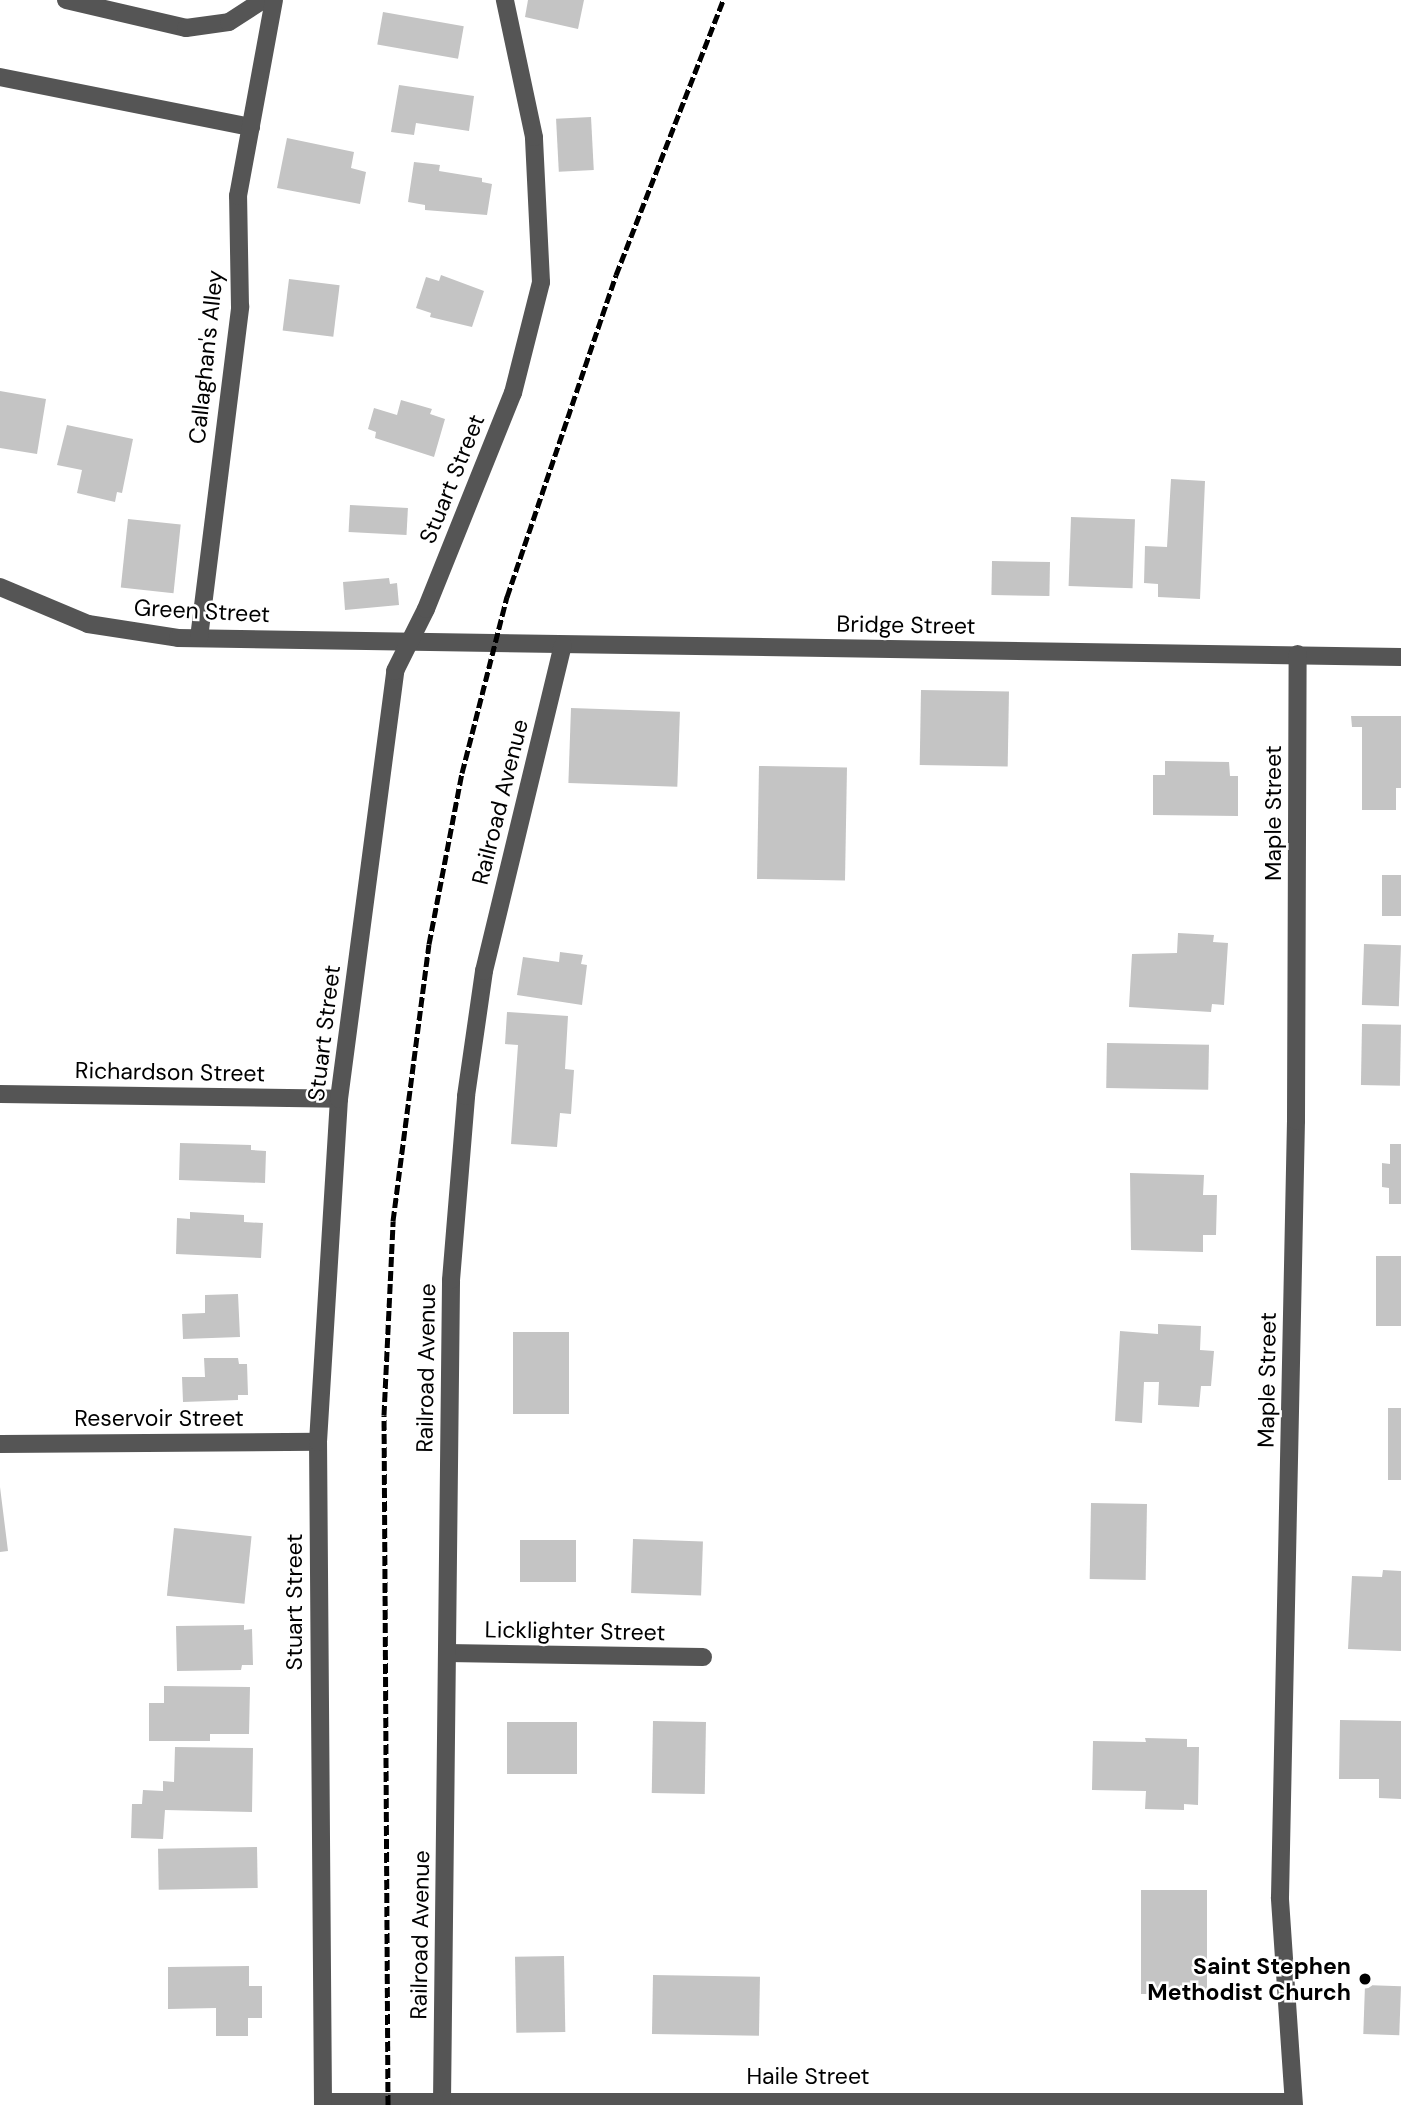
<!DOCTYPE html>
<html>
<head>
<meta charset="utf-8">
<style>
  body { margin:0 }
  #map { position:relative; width:1401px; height:2105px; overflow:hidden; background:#fff; font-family:"DM Sans",sans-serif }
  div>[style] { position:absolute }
  .building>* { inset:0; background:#c4c4c4; transform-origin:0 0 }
  .minor>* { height:18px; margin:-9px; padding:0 9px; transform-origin:9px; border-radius:9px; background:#555 }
  .rail>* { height:5px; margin-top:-2.5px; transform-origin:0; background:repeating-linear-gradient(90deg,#000 0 10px,transparent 0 13.5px) }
  .dots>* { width:19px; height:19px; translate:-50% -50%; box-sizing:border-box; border:4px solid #fff; border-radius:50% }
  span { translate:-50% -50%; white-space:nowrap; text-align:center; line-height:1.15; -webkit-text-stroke:5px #fff; paint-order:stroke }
  .street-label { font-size:23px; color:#000 }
  .poi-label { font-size:23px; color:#000; font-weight:700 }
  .right { translate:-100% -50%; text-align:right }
</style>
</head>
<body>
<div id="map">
  <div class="building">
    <i style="clip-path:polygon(528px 0,584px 0,578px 29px,525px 17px)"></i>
    <i style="left:383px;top:12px;width:82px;height:33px;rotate:10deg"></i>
    <i style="clip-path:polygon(399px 85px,474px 96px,469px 131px,416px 123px,414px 135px,391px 132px)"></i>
    <i style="left:591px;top:117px;width:53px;height:35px;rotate:87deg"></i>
    <i style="clip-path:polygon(287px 138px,354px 152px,351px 168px,366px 172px,360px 204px,277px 188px)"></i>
    <i style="clip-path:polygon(414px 162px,440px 165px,439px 171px,482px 178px,482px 182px,492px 184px,487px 215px,425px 210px,425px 205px,408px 202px)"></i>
    <i style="clip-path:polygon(441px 275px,484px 291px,472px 327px,430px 317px,431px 313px,416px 308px,426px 277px,439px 281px)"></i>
    <i style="left:289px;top:279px;width:51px;height:52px;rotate:7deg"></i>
    <i style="clip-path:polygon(0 391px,46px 399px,37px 454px,0 448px)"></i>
    <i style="clip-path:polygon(401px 400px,432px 409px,430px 414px,445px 419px,434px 457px,375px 438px,376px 432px,368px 429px,374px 408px,397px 415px)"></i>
    <i style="clip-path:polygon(67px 425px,133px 439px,122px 493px,117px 492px,115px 502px,77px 493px,82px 470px,57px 465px)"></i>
    <i style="clip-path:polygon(1171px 479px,1205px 481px,1200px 599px,1158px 597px,1158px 584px,1144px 583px,1145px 546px,1167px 547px)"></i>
    <i style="left:350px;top:505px;width:58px;height:27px;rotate:3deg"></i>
    <i style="left:1071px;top:517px;width:64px;height:69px;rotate:2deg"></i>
    <i style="left:128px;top:519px;width:53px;height:69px;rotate:6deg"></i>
    <i style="left:992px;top:561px;width:58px;height:34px;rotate:1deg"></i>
    <i style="clip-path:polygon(389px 578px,390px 584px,397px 583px,399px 605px,345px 610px,343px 582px)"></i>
    <i style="left:921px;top:690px;width:88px;height:75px;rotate:1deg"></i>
    <i style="left:571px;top:708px;width:109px;height:75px;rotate:2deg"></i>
    <i style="clip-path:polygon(1351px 716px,1401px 716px,1401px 788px,1396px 788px,1396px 810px,1362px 810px,1362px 727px,1352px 727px)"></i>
    <i style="clip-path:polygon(1165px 761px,1229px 762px,1230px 776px,1238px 776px,1238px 816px,1153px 815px,1153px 775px,1165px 775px)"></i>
    <i style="left:759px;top:766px;width:88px;height:113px;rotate:1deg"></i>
    <i style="left:1382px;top:875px;width:19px;height:41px"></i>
    <i style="clip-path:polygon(1178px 933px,1214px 935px,1213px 942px,1228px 943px,1224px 1005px,1212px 1004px,1211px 1012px,1129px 1007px,1132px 954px,1177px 953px)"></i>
    <i style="left:1364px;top:944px;width:37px;height:61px;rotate:2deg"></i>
    <i style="clip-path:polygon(560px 952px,583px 955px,581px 964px,587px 965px,582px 1005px,517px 995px,523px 957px,559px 962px)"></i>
    <i style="clip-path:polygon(507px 1012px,568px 1016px,565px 1069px,574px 1070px,571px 1114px,560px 1113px,557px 1147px,511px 1144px,518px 1045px,505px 1044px)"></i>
    <i style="left:1362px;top:1024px;width:39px;height:61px;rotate:1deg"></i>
    <i style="left:1107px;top:1043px;width:102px;height:45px;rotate:1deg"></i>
    <i style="clip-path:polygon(180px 1143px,251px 1145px,251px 1150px,266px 1151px,265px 1183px,179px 1180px)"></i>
    <i style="clip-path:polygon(1390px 1144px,1401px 1144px,1401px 1204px,1389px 1204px,1389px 1188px,1382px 1187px,1382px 1163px,1390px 1164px)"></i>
    <i style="clip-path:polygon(1130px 1173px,1204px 1175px,1203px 1195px,1217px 1195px,1216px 1235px,1203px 1235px,1203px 1252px,1131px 1250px)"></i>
    <i style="clip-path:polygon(190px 1212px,244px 1215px,244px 1222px,263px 1223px,261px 1258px,176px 1254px,177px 1218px,190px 1219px)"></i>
    <i style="left:1401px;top:1256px;width:70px;height:25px;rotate:90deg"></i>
    <i style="clip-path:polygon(238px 1294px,240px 1337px,183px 1339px,182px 1314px,205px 1313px,205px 1295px)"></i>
    <i style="clip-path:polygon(1158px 1324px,1201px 1326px,1200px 1350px,1214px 1351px,1211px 1386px,1201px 1386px,1199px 1407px,1158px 1405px,1159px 1382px,1144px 1382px,1142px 1423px,1115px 1421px,1120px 1331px,1158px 1334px)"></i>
    <i style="left:513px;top:1332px;width:56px;height:82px"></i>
    <i style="clip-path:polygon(204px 1358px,238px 1358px,239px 1364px,247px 1364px,248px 1395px,238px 1395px,238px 1400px,183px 1402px,182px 1377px,205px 1377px)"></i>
    <i style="left:1388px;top:1408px;width:13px;height:72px"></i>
    <i style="clip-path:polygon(0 1487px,8px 1551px,0 1552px)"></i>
    <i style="left:1091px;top:1503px;width:56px;height:76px;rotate:1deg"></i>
    <i style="left:174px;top:1528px;width:78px;height:68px;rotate:6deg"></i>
    <i style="left:633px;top:1539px;width:70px;height:54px;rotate:2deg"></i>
    <i style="left:520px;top:1540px;width:56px;height:42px"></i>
    <i style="clip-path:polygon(1383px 1570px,1401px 1571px,1401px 1651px,1348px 1649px,1352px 1576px,1382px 1577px)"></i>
    <i style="clip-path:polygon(244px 1625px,244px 1630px,252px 1629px,253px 1665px,242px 1665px,241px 1670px,177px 1671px,176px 1626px)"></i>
    <i style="clip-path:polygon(164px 1686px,250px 1687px,249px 1734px,210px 1734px,210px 1741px,149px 1741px,149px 1703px,164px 1703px)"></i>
    <i style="clip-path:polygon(1340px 1720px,1401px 1721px,1401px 1799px,1379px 1798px,1379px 1779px,1339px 1779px)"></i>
    <i style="left:653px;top:1721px;width:53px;height:72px;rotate:1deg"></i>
    <i style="left:577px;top:1722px;width:52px;height:70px;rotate:90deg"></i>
    <i style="clip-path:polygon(1145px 1738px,1187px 1739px,1187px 1747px,1199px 1747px,1198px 1805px,1184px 1804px,1184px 1810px,1145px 1809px,1146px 1791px,1092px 1790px,1093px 1741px,1146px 1742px)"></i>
    <i style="clip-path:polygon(175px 1747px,253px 1748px,252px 1812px,165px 1810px,163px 1839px,131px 1838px,132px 1804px,142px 1804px,143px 1790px,163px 1791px,163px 1781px,174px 1782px)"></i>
    <i style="left:257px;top:1847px;width:41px;height:99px;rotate:89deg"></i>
    <i style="left:1141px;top:1890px;width:66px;height:104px"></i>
    <i style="left:564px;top:1956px;width:76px;height:49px;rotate:89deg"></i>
    <i style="clip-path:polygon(249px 1966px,249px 1986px,262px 1986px,262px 2018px,248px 2018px,248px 2036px,216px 2036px,216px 2008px,168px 2009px,168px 1967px)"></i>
    <i style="left:653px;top:1975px;width:107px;height:59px;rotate:1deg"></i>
    <i style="left:1365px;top:1985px;width:36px;height:49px;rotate:2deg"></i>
  </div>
  <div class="minor">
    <i style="left:66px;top:0;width:123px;rotate:13.1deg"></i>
    <i style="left:186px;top:28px;width:43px;rotate:-7.9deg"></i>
    <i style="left:229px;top:22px;width:40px;rotate:-32.9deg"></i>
    <i style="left:0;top:77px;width:256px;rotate:11.3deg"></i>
    <i style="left:0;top:587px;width:95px;rotate:22.8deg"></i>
    <i style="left:88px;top:624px;width:91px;rotate:8.8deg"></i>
    <i style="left:178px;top:638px;width:1223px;rotate:0.89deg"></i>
    <i style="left:199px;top:638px;width:334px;rotate:-82.9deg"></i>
    <i style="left:240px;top:307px;width:111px;rotate:-91deg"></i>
    <i style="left:238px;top:196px;width:199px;rotate:-79.6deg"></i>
    <i style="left:0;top:1094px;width:339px;rotate:0.8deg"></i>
    <i style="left:0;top:1444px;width:318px;rotate:-0.4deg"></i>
    <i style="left:447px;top:1653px;width:256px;rotate:0.9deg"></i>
    <i style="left:323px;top:2102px;width:970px"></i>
    <i style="left:442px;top:2102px;width:822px;rotate:-89.37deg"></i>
    <i style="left:451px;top:1280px;width:185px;rotate:-85.3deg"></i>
    <i style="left:466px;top:1096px;width:126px;rotate:-81.8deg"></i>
    <i style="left:484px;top:971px;width:335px;rotate:-76.4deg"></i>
    <i style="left:323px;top:2105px;width:663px;rotate:-90.43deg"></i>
    <i style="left:318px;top:1442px;width:344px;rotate:-86.5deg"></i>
    <i style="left:339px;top:1099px;width:432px;rotate:-82.5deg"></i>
    <i style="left:395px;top:671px;width:69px;rotate:-63.4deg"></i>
    <i style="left:426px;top:609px;width:233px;rotate:-68.1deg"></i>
    <i style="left:513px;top:393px;width:114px;rotate:-75.8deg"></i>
    <i style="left:541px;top:282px;width:145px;rotate:-92.8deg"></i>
    <i style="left:534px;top:137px;width:140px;rotate:-102deg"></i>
    <i style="left:1294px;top:2105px;width:208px;rotate:-93.9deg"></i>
    <i style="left:1280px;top:1897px;width:776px;rotate:-88.82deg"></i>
    <i style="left:1296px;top:1121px;width:467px;rotate:-89.8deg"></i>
  </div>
  <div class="rail">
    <i style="left:388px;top:2105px;width:690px;rotate:-90.33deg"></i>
    <i style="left:384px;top:1415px;width:194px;rotate:-87.3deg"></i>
    <i style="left:393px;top:1221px;width:279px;rotate:-82.6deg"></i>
    <i style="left:429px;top:944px;width:174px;rotate:-79.1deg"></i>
    <i style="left:462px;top:773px;width:182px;rotate:-75.7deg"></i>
    <i style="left:507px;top:597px;width:340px;rotate:-71.3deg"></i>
    <i style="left:616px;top:275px;width:295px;rotate:-68.7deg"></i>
  </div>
  <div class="dots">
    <i style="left:1365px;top:1979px;background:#000"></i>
  </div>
  <div class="street-label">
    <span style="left:206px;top:357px;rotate:-84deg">Callaghan's Alley</span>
    <span style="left:452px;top:479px;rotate:-68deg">Stuart Street</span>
    <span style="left:202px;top:611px;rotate:3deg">Green Street</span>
    <span style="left:906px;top:625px;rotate:1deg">Bridge Street</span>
    <span style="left:500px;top:802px;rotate:-76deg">Railroad Avenue</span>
    <span style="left:1273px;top:813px;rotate:-90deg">Maple Street</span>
    <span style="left:324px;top:1033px;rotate:-83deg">Stuart Street</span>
    <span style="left:170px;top:1072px;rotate:1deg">Richardson Street</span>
    <span style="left:426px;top:1368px;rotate:-89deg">Railroad Avenue</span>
    <span style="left:1267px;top:1380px;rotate:-89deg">Maple Street</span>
    <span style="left:159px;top:1418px">Reservoir Street</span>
    <span style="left:294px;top:1602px;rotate:-90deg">Stuart Street</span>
    <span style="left:575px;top:1631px;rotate:1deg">Licklighter Street</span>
    <span style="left:420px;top:1935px;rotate:-89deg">Railroad Avenue</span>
    <span style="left:808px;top:2076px">Haile Street</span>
  </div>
  <div class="poi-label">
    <span class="right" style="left:1351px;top:1979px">Saint Stephen<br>Methodist Church</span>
  </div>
</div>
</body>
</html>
